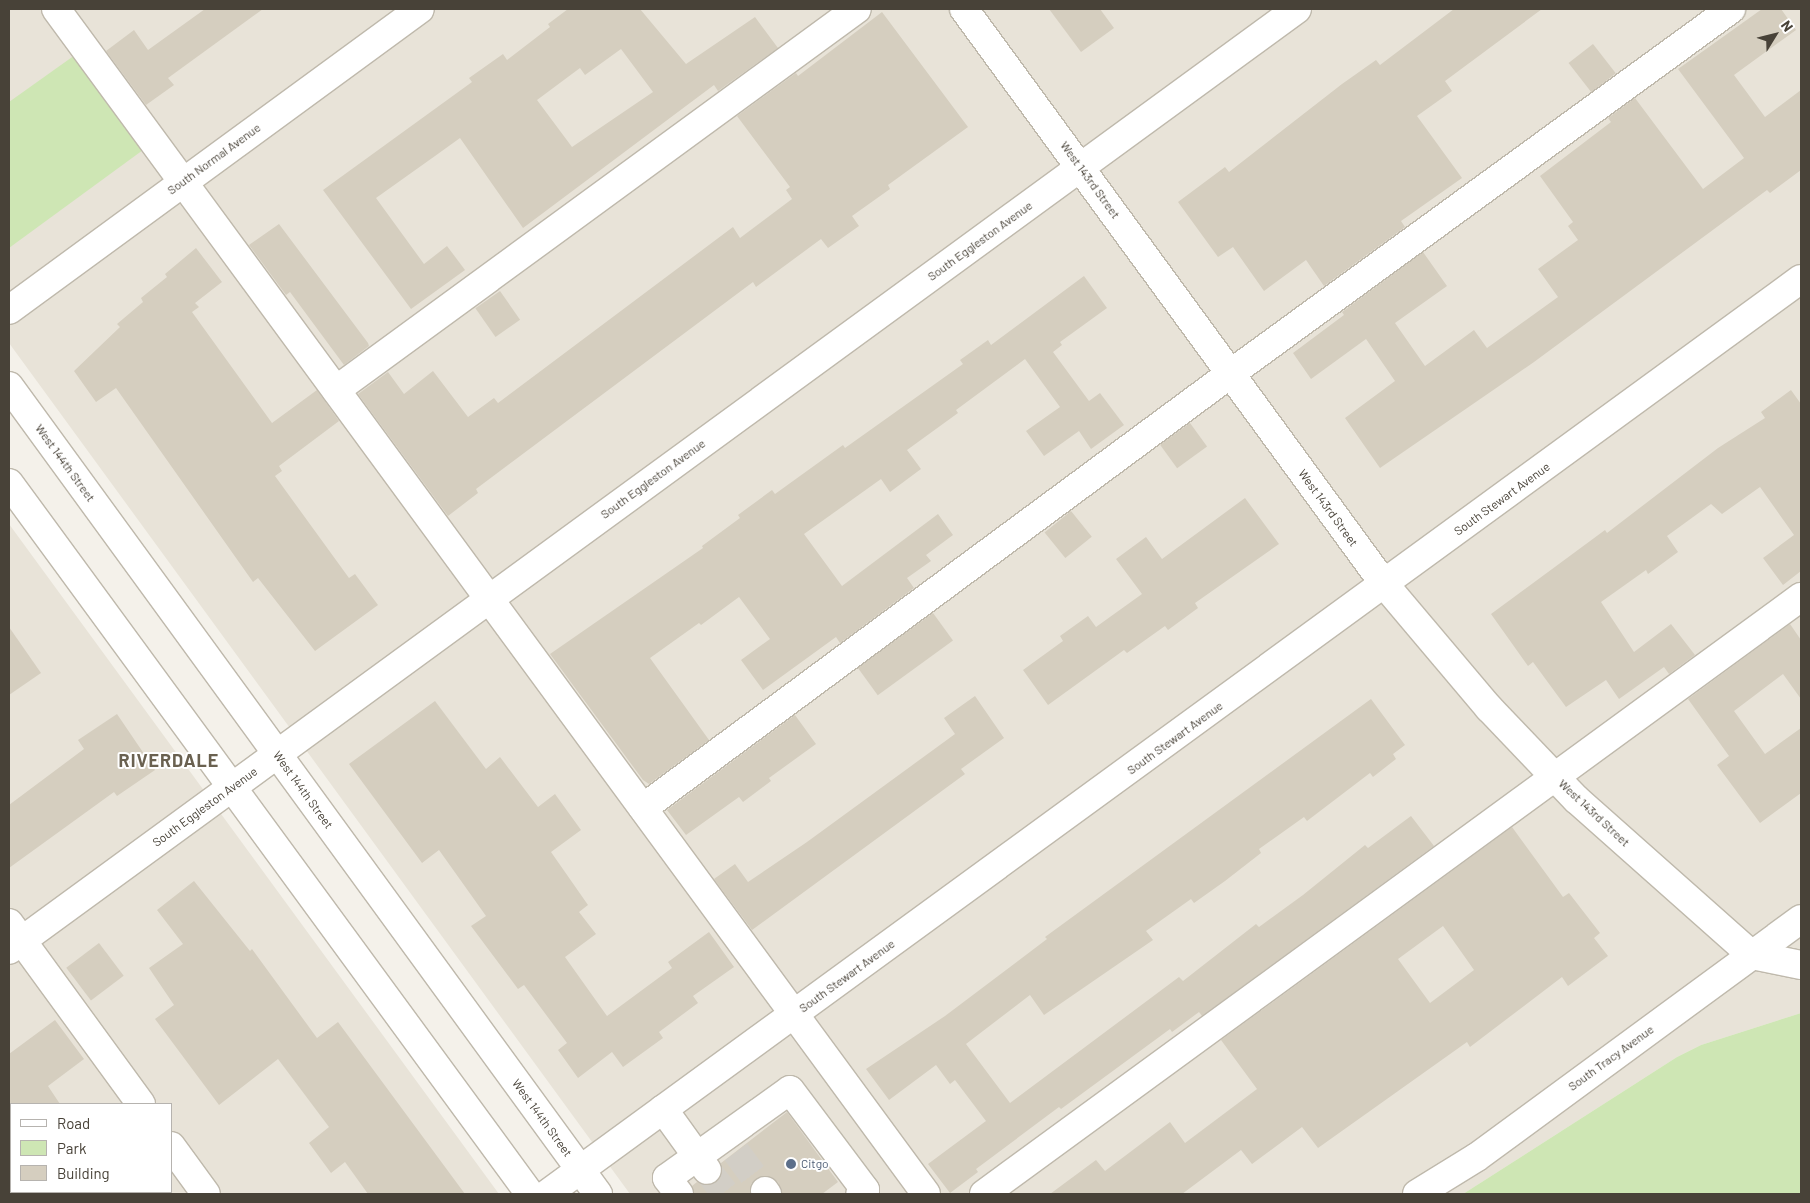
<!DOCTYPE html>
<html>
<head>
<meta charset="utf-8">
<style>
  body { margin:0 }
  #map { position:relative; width:1810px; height:1203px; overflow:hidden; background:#f4f1ea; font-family:Barlow,sans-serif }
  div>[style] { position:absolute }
  .residential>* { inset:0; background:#e8e3d8 }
  .green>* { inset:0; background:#cee6b4 }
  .building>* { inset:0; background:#d5cebf; transform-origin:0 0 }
  .minor-tunnel>* { height:28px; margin-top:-14px; transform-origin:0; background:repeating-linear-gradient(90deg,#d2cec6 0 28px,transparent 0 42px) }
  .roads { filter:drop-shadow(1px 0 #bfb9ac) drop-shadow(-1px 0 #bfb9ac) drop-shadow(0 1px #bfb9ac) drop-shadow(0 -1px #bfb9ac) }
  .minor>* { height:28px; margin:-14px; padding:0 14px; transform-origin:14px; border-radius:14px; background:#fff }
  .dots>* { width:14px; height:14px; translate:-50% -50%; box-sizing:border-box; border:2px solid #fff; border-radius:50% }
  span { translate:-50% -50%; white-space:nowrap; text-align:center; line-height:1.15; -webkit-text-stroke:4px #fff; paint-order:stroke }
  .street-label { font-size:12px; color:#484238 }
  .service-label { font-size:12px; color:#4e5e75 }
  .left { translate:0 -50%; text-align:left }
  .district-label { font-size:18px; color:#6a6150; font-weight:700; letter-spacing:1px }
  .frame { position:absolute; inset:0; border:10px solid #484238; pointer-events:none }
  .legend { position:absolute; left:10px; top:1103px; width:162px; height:90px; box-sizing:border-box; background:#fff; border:1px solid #b6b3af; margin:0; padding:6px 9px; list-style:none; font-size:15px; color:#484238 }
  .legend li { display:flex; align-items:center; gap:10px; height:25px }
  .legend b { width:25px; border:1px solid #b6b3af }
  .north { position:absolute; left:1750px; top:10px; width:50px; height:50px; -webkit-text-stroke:4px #fff; paint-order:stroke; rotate:54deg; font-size:14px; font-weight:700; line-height:20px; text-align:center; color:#484238 }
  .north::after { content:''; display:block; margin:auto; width:18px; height:22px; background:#484238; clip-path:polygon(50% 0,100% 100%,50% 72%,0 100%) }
</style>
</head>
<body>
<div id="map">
  <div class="residential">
    <i style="clip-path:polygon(9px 9px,1801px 9px,1801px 1013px,1701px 1045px,1677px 1057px,1463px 1194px,630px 1194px,9px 343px)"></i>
    <i style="clip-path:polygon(evenodd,9px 524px,499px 1194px,9px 1194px,9px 524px,11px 1104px,171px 1104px,171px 1192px,11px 1192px,11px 1104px)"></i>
  </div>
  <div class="green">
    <i style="clip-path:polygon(75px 55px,143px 150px,9px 248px,9px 102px)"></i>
    <i style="clip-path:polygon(1801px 1013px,1801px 1194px,1463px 1194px,1677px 1057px,1701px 1045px)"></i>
  </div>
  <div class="building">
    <i style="clip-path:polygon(205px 9px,263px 9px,168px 78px,174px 85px,146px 105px,106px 51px,134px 30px,148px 50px)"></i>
    <i style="clip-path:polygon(evenodd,568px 9px,640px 9px,686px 64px,755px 17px,778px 48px,718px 91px,714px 85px,523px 228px,460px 138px,435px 156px,376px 198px,424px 264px,447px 246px,465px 270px,411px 309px,323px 190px,472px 82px,469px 78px,503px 54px,507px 60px,550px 27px,548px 24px,568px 9px,621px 49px,653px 92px,572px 147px,537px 100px,580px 68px,585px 75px,621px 49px)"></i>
    <i style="clip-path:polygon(1049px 9px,1100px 9px,1114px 28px,1081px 52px)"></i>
    <i style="clip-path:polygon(1454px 9px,1542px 9px,1445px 81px,1452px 91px,1417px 116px,1462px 178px,1401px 221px,1405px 227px,1324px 286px,1306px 260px,1264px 291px,1233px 247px,1218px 257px,1178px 202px,1225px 167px,1229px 172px,1342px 84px,1376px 60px,1380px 65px)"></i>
    <i style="clip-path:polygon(1762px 9px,1781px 9px,1796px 30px,1734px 75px,1765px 117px,1801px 90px,1801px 170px,1770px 193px,1767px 190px,1534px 362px,1380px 468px,1345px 418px,1395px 381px,1366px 339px,1311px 379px,1293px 353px,1344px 315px,1342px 312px,1423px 252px,1447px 286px,1395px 323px,1425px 366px,1474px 330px,1487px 348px,1558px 297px,1538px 269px,1578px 240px,1568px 226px,1573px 222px,1540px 176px,1611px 122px,1608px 118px,1635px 98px,1703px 189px,1744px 158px,1678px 69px)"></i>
    <i style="clip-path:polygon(882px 12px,968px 127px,888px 185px,890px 189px,852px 216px,859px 226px,828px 248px,821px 239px,756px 287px,753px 282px,476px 489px,478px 493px,448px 516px,358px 394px,388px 372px,404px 394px,433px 371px,468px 417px,494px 398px,498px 403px,733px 227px,740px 238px,792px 199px,786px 190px,790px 187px,737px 116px,796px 73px,798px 76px)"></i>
    <i style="left:1593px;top:44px;width:37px;height:31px;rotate:52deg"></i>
    <i style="clip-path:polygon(279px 224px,368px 343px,369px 346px,344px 365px,290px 292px,286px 295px,249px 245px)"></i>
    <i style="clip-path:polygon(196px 248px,222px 282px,195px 303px,199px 307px,192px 312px,272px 423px,317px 390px,339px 421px,279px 466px,282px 471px,275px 476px,349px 578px,355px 574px,378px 605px,315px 651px,258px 578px,253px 582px,116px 388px,96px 402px,74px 371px,120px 327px,117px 324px,143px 302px,141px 298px,167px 277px,165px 274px)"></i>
    <i style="clip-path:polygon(1084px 276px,1107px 308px,1060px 342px,1062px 345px,1053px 352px,1089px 401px,1100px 393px,1124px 425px,1091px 449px,1079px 431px,1044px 456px,1026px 431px,1060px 407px,1025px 359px,956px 410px,958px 413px,907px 450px,921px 469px,890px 492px,881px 479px,804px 534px,842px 586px,938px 514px,953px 535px,926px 555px,931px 561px,907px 578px,914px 588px,840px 643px,836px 637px,763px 690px,741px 660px,770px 639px,739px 597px,701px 625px,699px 623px,650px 658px,709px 740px,649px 784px,643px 780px,550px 654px,703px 548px,702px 546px,740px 518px,738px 515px,772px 490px,775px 494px,843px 445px,845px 448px,963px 364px,960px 360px,988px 340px,991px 345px)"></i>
    <i style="left:500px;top:291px;width:35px;height:30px;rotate:55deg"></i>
    <i style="clip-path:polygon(1791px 390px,1801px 404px,1801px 571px,1783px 585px,1763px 558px,1794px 535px,1760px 487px,1722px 514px,1711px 504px,1667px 536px,1678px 552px,1648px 574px,1646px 570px,1601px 602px,1634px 652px,1671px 624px,1695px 655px,1669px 674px,1664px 667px,1619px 699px,1606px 680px,1566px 707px,1533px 662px,1528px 666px,1491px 614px,1605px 530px,1607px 533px,1718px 448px,1765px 418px,1761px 412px)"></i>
    <i style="left:1190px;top:423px;width:29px;height:37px;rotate:54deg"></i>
    <i style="clip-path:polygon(1245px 498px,1279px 544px,1195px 603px,1198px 608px,1168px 630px,1165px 626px,1127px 653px,1124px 650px,1048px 705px,1023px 670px,1063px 641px,1060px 636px,1088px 616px,1096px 627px,1142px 594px,1116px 559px,1146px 537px,1162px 559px)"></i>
    <i style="left:1071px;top:511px;width:33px;height:34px;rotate:51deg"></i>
    <i style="left:933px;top:613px;width:34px;height:93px;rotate:54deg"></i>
    <i style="clip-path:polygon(1790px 624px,1801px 640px,1801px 699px,1783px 674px,1734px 711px,1765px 754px,1801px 728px,1801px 793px,1760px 823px,1717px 765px,1729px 756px,1688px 699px)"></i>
    <i style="clip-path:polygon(9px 627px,41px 673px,9px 695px)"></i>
    <i style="clip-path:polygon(975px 696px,1004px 738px,961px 769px,965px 774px,752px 930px,714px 879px,735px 864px,748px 882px,807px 842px,955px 734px,944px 718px)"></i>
    <i style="clip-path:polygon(1371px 699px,1405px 745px,1393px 754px,1396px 759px,1373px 777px,1370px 773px,1307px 821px,1304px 817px,1259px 849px,1261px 853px,1225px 881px,1194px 903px,1191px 899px,1146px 931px,1153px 940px,1044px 1015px,1030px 995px,966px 1044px,1010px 1103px,1179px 977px,1183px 981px,1256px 924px,1259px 927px,1303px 895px,1365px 845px,1368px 848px,1411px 816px,1434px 846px,1202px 1016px,1199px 1012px,1172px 1032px,1170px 1029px,1061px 1109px,1059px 1107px,976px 1169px,978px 1172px,950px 1193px,928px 1164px,986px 1121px,955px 1080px,950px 1084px,936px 1065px,889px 1100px,866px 1069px,945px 1016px,1047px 939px,1045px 937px)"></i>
    <i style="clip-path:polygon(435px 701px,486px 769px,500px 757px,538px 807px,555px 794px,581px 830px,551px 852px,588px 905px,579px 912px,596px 934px,565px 957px,607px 1016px,672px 968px,668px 962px,709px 932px,734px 967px,693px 996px,698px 1003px,659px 1032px,663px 1038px,623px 1067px,612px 1052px,578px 1078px,558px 1050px,567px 1043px,524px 985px,518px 989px,471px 926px,486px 916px,439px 850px,422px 863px,349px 764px)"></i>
    <i style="clip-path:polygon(117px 714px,155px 770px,117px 796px,114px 792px,9px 868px,9px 805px,84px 749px,78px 740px)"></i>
    <i style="clip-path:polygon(795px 715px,816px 744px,769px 778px,771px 781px,743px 802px,739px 797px,686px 835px,667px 810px)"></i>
    <i style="clip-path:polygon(evenodd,1512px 827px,1563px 897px,1569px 893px,1600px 933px,1594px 938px,1608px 956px,1568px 986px,1562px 977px,1470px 1047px,1467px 1042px,1318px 1148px,1302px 1127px,1252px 1164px,1241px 1150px,1182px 1194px,1050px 1194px,1096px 1160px,1105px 1171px,1170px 1122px,1185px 1143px,1257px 1089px,1221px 1040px,1512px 827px,1443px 926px,1474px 970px,1430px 1003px,1398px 959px,1443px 926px)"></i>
    <i style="clip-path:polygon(194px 881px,250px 951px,252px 949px,317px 1038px,338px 1022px,465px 1194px,368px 1194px,345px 1162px,331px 1173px,309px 1143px,329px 1127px,278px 1059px,219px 1105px,155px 1019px,174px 1005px,149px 968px,183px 944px,157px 910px)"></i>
    <i style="left:99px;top:943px;width:41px;height:41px;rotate:53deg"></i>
    <i style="clip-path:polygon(55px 1020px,84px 1059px,48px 1086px,60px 1104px,9px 1104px,9px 1054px)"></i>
    <i style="clip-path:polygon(787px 1112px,838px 1182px,822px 1194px,782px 1194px,778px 1182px,764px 1176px,751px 1184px,750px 1194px,694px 1194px,692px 1186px,697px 1182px,708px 1186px,716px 1182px,721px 1176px,721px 1163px)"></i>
  </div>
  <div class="minor-tunnel">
    <i style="left:736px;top:1152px;width:49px;rotate:53.4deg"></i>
    <i style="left:707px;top:1170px;width:31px;rotate:52deg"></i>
  </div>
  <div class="roads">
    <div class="minor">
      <i style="left:56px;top:9px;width:1470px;rotate:53.71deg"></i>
      <i style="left:964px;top:9px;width:713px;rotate:53.84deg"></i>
      <i style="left:1385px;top:585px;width:161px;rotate:49.8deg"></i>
      <i style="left:1489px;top:708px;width:126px;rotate:46.3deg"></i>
      <i style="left:1576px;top:799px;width:235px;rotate:41.6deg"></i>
      <i style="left:1752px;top:955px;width:50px;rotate:11.5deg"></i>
      <i style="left:9px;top:310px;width:509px;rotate:-36.22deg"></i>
      <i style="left:9px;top:386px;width:1000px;rotate:53.91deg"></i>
      <i style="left:336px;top:390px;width:645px;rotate:-36.18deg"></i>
      <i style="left:9px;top:483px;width:881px;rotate:53.77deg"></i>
      <i style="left:643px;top:808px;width:730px;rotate:-36.48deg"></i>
      <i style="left:1230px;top:374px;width:620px;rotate:-36.07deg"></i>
      <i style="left:9px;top:923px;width:224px;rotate:53.9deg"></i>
      <i style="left:9px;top:950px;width:1595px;rotate:-36.15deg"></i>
      <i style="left:663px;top:1109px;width:75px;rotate:54.2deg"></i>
      <i style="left:171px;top:1146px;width:59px;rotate:53.9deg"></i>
      <i style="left:765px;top:1191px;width:4px;rotate:56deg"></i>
      <i style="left:110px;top:1194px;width:4px;rotate:-27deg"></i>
      <i style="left:547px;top:1194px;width:1552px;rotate:-36.12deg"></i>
      <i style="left:679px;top:1194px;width:20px;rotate:-127deg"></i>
      <i style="left:667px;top:1178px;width:151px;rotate:-35.6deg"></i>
      <i style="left:790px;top:1090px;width:125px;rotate:53.1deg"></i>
      <i style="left:865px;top:1190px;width:6px;rotate:141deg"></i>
      <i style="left:984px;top:1194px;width:1012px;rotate:-36.16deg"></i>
      <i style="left:1417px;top:1194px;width:70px;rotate:-31.7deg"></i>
      <i style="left:1477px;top:1157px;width:402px;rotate:-36.3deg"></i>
    </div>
  </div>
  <div class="dots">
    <i style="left:791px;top:1164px;background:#5c6f8a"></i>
  </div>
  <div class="street-label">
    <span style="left:214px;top:159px;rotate:-36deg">South Normal Avenue</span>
    <span style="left:1090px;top:180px;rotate:54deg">West 143rd Street</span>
    <span style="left:980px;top:241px;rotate:-36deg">South Eggleston Avenue</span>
    <span style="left:65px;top:463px;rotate:54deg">West 144th Street</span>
    <span style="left:653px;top:479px;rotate:-36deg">South Eggleston Avenue</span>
    <span style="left:1502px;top:499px;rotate:-36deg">South Stewart Avenue</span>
    <span style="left:1328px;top:508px;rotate:54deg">West 143rd Street</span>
    <span style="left:1175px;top:738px;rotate:-36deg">South Stewart Avenue</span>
    <span style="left:303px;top:790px;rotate:54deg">West 144th Street</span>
    <span style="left:205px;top:807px;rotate:-36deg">South Eggleston Avenue</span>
    <span style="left:1594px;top:813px;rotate:43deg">West 143rd Street</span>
    <span style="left:847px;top:976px;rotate:-36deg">South Stewart Avenue</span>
    <span style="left:1611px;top:1058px;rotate:-36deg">South Tracy Avenue</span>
    <span style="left:542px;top:1118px;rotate:54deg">West 144th Street</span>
  </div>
  <div class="service-label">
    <span class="left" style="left:801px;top:1164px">Citgo</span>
  </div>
  <div class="district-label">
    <span style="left:169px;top:760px">RIVERDALE</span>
  </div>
  <div class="frame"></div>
  <ul class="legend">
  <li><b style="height:6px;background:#fff"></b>Road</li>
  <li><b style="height:14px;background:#cee6b4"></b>Park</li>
  <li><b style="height:14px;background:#d5cebf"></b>Building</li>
  </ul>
  <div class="north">N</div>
</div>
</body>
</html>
